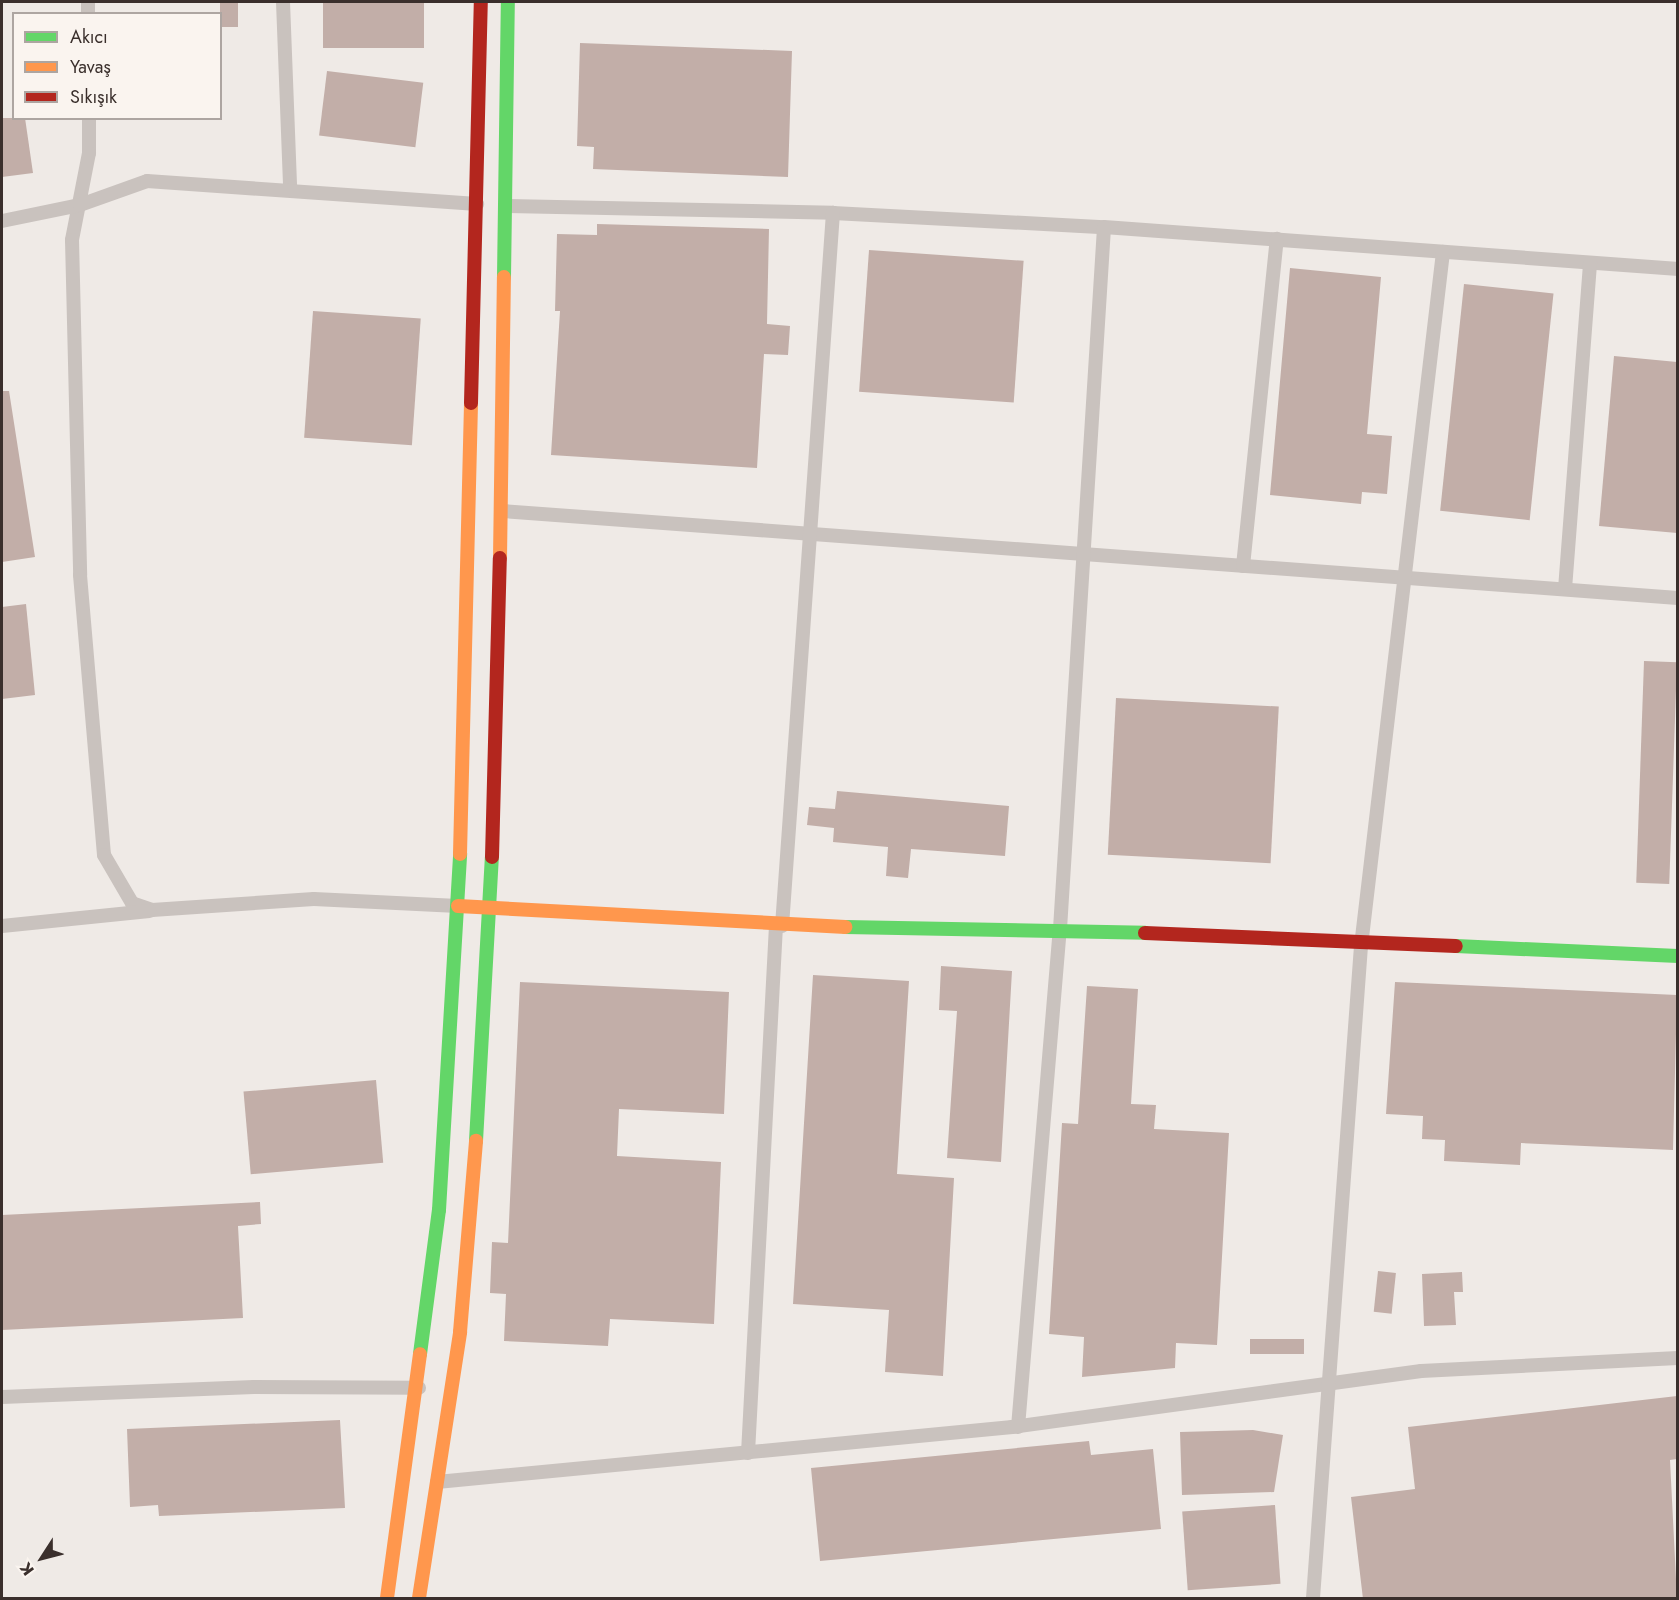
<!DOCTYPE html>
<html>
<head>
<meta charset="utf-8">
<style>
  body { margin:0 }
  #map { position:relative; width:1679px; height:1600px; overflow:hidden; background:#efeae6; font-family:Jost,sans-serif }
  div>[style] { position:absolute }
  .building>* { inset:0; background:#c2aea8; transform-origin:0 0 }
  .street>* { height:14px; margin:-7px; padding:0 7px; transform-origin:7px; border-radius:7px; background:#c9c2be }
  .fast>* { height:14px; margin:-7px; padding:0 7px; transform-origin:7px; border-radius:7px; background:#63d668 }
  .slow>* { height:14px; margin:-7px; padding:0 7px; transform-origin:7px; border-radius:7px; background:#ff974d }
  .jam>* { height:14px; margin:-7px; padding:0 7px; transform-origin:7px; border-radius:7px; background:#b3261e }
  span { translate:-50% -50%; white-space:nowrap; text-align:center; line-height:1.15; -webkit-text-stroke:4.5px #faf4ef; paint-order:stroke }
  .frame { position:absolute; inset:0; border:3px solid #3a2f2c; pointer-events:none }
  .legend { position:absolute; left:12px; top:12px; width:210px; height:108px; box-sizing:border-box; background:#faf4ef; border:2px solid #ada5a1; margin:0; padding:8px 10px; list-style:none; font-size:18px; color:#3a2f2c }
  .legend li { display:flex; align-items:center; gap:12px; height:30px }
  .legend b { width:30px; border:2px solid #ada5a1 }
  .north { position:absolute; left:12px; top:1528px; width:60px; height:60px; -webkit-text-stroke:4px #faf4ef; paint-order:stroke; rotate:234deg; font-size:16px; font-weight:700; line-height:24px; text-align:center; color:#3a2f2c }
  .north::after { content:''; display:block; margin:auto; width:21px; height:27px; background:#3a2f2c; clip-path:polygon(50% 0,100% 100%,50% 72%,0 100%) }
</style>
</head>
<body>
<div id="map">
  <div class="building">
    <i style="left:220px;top:2px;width:18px;height:25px"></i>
    <i style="left:323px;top:2px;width:101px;height:46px"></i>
    <i style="clip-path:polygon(580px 43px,792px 51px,788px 177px,593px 169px,594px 147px,577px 146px)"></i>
    <i style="left:327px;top:71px;width:97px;height:65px;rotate:7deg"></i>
    <i style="clip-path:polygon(2px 118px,25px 118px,33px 173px,2px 177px)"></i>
    <i style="clip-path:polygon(597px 224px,769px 229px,767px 324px,790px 326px,788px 355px,764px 354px,757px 468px,551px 455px,560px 311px,555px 311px,557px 234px,597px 235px)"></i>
    <i style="left:869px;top:250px;width:155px;height:142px;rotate:4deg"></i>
    <i style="clip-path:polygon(1290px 268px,1381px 277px,1367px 434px,1392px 436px,1387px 494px,1362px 492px,1361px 504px,1270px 495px)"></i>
    <i style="left:1464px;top:284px;width:90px;height:228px;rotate:6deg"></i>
    <i style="left:313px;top:311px;width:108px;height:127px;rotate:4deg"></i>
    <i style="clip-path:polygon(1614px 356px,1677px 362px,1677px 533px,1599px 526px)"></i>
    <i style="clip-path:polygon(2px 391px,9px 391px,35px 557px,2px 562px)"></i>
    <i style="clip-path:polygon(26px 604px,35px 695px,2px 699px,2px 607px)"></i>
    <i style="left:1644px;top:661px;width:33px;height:222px;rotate:2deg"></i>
    <i style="left:1116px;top:698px;width:163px;height:157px;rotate:3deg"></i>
    <i style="clip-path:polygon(837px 791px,1009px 806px,1005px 856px,911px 849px,908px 878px,886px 876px,888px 847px,833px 842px,834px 828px,807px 825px,809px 807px,835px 809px)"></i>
    <i style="clip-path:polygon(941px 966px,1012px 971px,1001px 1162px,947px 1158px,957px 1011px,939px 1010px)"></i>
    <i style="clip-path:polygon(813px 975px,909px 981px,897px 1174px,954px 1178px,943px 1376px,885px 1372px,889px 1310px,793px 1304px)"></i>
    <i style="clip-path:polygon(520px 982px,729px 992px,724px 1114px,619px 1109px,617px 1156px,721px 1162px,714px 1324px,610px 1319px,608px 1346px,504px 1341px,506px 1294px,490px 1293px,492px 1242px,508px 1243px)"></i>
    <i style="clip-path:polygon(1395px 982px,1677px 995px,1673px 1150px,1521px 1143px,1520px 1165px,1444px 1161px,1445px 1140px,1422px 1139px,1423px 1116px,1386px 1114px)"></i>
    <i style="clip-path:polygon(1087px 986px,1138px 989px,1131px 1104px,1156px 1105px,1154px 1129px,1229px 1133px,1217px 1345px,1176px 1343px,1175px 1368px,1082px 1377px,1084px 1337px,1049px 1334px,1062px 1123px,1078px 1124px)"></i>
    <i style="left:376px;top:1080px;width:83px;height:133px;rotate:85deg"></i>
    <i style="clip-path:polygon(260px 1202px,261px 1224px,238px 1226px,243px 1318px,2px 1330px,2px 1215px)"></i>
    <i style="left:1378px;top:1271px;width:18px;height:41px;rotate:6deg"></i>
    <i style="clip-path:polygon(1462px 1272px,1463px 1292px,1454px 1292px,1456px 1325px,1424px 1326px,1422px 1274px)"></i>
    <i style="left:1304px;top:1339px;width:15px;height:54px;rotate:90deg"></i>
    <i style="clip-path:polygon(1677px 1396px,1677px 1459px,1670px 1460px,1677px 1599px,1363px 1599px,1351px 1497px,1415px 1489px,1408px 1427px)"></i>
    <i style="clip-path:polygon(340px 1420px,345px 1508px,159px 1516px,158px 1505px,130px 1507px,127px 1429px)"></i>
    <i style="clip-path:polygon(1253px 1430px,1283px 1435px,1274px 1492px,1182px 1495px,1180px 1432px)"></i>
    <i style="clip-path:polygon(1089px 1441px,1091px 1455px,1153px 1449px,1161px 1529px,820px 1561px,811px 1468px)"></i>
    <i style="left:1275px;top:1505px;width:79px;height:93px;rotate:86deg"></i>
  </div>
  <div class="street">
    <i style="left:88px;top:2px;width:12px;rotate:90deg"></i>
    <i style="left:283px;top:2px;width:186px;rotate:87.8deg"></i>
    <i style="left:89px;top:118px;width:35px;rotate:90deg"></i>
    <i style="left:89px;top:153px;width:89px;rotate:101.1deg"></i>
    <i style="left:72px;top:240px;width:335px;rotate:88.6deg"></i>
    <i style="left:80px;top:575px;width:281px;rotate:85.1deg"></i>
    <i style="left:104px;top:855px;width:56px;rotate:59.7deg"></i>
    <i style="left:132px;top:903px;width:21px;rotate:19deg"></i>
    <i style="left:152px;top:910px;width:162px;rotate:-3.9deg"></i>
    <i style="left:314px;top:899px;width:144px;rotate:2.8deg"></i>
    <i style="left:508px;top:206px;width:325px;rotate:1.2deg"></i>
    <i style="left:833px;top:213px;width:271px;rotate:3deg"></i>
    <i style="left:1104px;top:227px;width:576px;rotate:4.18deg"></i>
    <i style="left:2px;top:221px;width:80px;rotate:-11.6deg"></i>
    <i style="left:80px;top:205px;width:71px;rotate:-19.7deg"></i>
    <i style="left:147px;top:181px;width:331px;rotate:4deg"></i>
    <i style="left:502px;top:511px;width:1179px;rotate:4.23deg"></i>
    <i style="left:1243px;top:566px;width:329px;rotate:-84.1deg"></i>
    <i style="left:1565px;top:589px;width:327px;rotate:-85.6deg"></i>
    <i style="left:2px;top:926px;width:148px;rotate:-5.8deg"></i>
    <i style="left:782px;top:926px;width:715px;rotate:-85.91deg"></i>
    <i style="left:2px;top:1397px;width:252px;rotate:-2.3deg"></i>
    <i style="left:254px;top:1387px;width:165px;rotate:0.3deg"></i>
    <i style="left:1018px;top:1427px;width:500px;rotate:-85.2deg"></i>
    <i style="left:1060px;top:929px;width:703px;rotate:-86.41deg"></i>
    <i style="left:748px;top:1453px;width:528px;rotate:-86.96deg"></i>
    <i style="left:437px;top:1482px;width:578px;rotate:-5.46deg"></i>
    <i style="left:1012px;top:1427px;width:413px;rotate:-7.8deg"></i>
    <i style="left:1421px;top:1371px;width:257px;rotate:-2.9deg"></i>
    <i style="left:1313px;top:1598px;width:654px;rotate:-85.79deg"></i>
    <i style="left:1361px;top:946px;width:699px;rotate:-83.26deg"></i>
  </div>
  <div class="fast">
    <i style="left:504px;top:277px;width:275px;rotate:-89.2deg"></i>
    <i style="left:845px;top:927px;width:300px;rotate:1.1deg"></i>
    <i style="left:1456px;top:946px;width:222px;rotate:2.6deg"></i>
    <i style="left:476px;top:1141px;width:284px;rotate:-86.8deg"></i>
    <i style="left:420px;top:1354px;width:145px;rotate:-82.5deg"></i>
    <i style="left:439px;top:1210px;width:357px;rotate:-86.6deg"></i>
  </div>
  <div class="slow">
    <i style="left:500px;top:558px;width:281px;rotate:-89.2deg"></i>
    <i style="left:460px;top:854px;width:451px;rotate:-88.6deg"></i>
    <i style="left:458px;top:906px;width:388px;rotate:3.1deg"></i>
    <i style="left:387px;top:1598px;width:246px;rotate:-82.3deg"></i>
    <i style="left:419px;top:1598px;width:269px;rotate:-81.2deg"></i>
    <i style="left:460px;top:1332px;width:192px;rotate:-85.2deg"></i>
  </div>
  <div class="jam">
    <i style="left:471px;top:403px;width:401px;rotate:-88.6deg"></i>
    <i style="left:492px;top:857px;width:299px;rotate:-88.5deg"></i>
    <i style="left:1145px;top:933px;width:311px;rotate:2.4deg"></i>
  </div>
  <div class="frame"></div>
  <ul class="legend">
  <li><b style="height:8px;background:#63d668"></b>Akıcı</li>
  <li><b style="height:8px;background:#ff974d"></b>Yavaş</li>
  <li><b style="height:8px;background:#b3261e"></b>Sıkışık</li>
  </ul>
  <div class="north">K</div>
</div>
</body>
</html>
